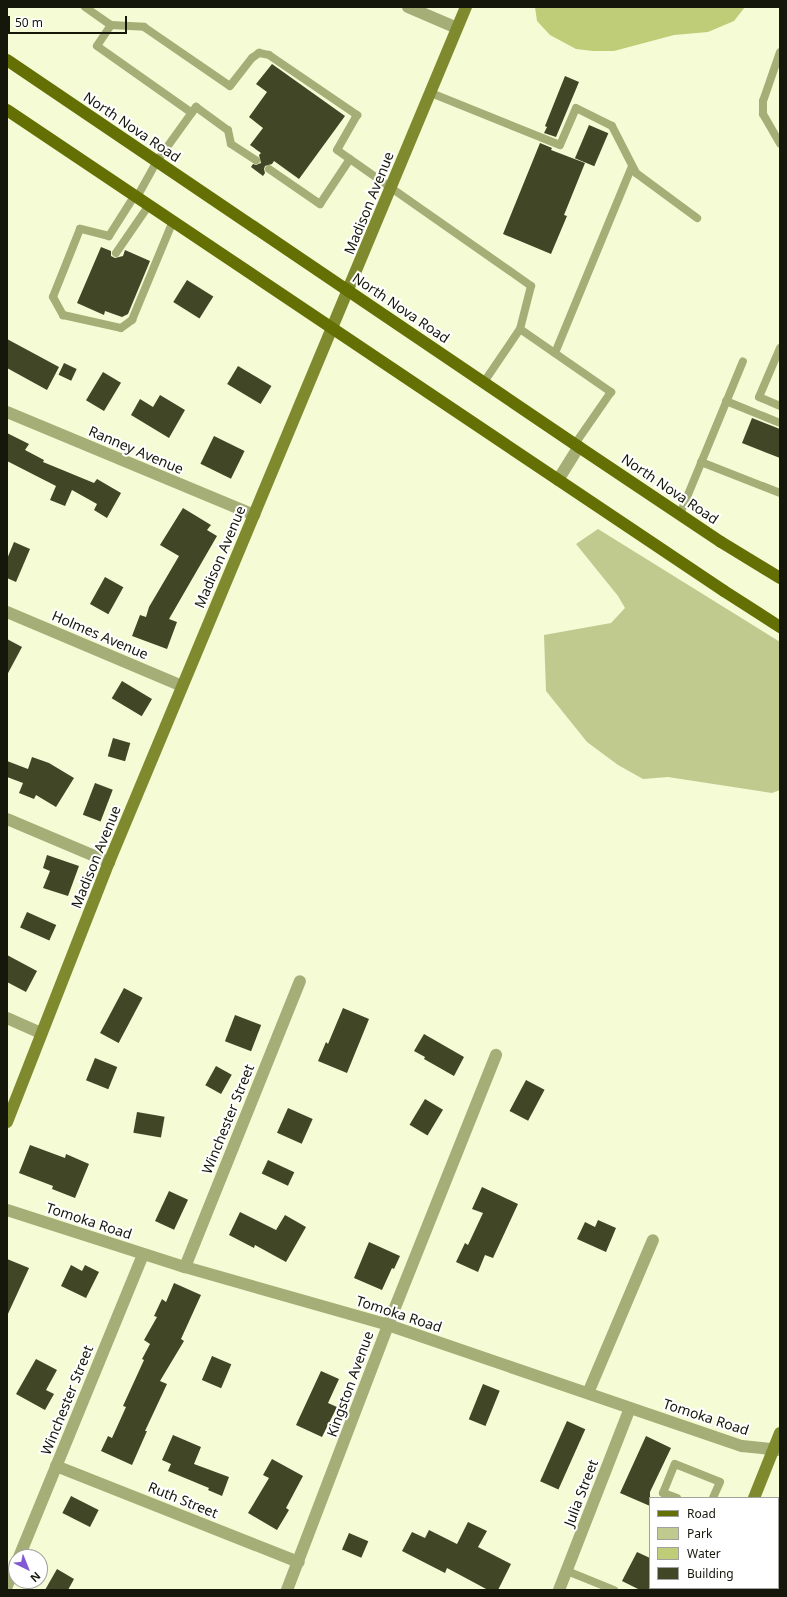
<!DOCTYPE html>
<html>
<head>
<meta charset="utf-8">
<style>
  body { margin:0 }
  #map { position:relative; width:787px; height:1597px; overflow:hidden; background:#f4fbd5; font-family:"Noto Sans",sans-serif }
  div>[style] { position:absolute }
  .green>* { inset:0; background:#c0ca8f }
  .water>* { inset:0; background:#c0cd78 }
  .building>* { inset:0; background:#414627; transform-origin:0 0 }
  .lane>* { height:8px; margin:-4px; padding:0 4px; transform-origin:4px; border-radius:4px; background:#a5ae76 }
  .street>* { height:12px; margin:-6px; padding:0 6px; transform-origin:6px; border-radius:6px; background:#a5ae76 }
  .secondary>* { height:12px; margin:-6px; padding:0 6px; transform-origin:6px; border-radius:6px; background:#7f8a2e }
  .primary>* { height:12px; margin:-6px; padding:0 6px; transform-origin:6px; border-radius:6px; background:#646f04 }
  span { translate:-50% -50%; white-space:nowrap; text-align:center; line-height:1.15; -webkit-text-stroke:4px #fff; paint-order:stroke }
  .street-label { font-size:14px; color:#15170a }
  .frame { position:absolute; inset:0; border:8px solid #15170a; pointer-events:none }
  .legend { position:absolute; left:649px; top:1497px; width:130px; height:92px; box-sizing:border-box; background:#fff; border:1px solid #a1a29d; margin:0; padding:5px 7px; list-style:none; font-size:12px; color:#15170a }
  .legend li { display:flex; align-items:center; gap:8px; height:20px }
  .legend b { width:20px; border:1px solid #a1a29d }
  .north { position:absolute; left:8px; top:1549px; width:40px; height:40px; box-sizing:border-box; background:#fff; border:1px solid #a1a29d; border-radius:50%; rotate:137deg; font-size:11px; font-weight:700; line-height:16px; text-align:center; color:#15170a }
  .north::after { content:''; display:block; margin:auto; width:14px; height:18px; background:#845ad4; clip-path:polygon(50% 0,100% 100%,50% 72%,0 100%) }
  .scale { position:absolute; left:8px; top:16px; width:119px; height:18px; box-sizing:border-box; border:2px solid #15170a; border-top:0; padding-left:5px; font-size:12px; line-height:14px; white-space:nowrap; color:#15170a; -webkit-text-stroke:3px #fff; paint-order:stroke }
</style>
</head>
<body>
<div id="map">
  <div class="green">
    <i style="clip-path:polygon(598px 529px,780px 642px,780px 790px,772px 793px,668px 777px,643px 779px,618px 765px,587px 742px,546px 691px,544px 635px,611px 623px,625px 608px,618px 596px,576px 544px)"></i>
  </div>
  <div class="water">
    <i style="clip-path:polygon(535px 7px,745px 7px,734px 21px,708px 32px,674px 35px,614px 51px,593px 51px,576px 49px,550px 35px,537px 21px)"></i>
  </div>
  <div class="building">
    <i style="clip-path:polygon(272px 64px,345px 116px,299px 179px,274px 161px,272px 164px,265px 166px,264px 169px,265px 173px,263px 176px,251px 167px,253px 164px,256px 165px,261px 163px,259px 155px,261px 153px,250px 145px,263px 128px,249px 117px,267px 92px,256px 84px)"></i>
    <i style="clip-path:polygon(565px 76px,579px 82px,556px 137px,544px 133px,547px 127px,545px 126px)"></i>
    <i style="left:589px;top:125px;width:21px;height:36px;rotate:23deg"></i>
    <i style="clip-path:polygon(540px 143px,552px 148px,551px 150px,585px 163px,564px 215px,567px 216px,551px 254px,503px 234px)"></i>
    <i style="clip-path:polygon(101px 247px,111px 251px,111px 256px,115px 258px,123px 256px,125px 250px,150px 261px,128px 314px,122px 317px,105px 311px,104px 315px,77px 303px)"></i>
    <i style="left:187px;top:280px;width:31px;height:26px;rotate:32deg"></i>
    <i style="clip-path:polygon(7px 339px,59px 367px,47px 390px,7px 368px)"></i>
    <i style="left:64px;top:363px;width:14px;height:13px;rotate:25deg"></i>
    <i style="left:238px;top:366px;width:39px;height:21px;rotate:31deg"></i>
    <i style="left:103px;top:372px;width:21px;height:33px;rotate:31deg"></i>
    <i style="clip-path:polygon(160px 395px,185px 410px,169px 438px,131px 415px,140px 399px,153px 407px)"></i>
    <i style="clip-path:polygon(752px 418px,780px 429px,780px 458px,742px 443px)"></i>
    <i style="clip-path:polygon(7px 433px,29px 444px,25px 450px,44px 460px,43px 462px,94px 483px,97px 479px,121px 493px,107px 518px,94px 510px,97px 504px,72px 490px,65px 506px,50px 500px,56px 486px,7px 461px)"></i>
    <i style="left:214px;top:436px;width:34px;height:31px;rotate:26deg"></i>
    <i style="clip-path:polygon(183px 508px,211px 525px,207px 530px,217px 536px,169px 619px,177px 622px,167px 649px,132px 636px,140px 615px,146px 617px,149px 607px,179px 556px,160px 545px)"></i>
    <i style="clip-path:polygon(14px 542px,30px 549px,16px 582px,7px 578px,7px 559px)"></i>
    <i style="left:105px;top:577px;width:21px;height:31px;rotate:29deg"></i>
    <i style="clip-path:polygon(7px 639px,22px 647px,7px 675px)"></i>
    <i style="left:122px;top:681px;width:35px;height:20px;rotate:31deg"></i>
    <i style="left:113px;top:738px;width:18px;height:19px;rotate:16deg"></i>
    <i style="clip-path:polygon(32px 757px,49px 763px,74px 778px,56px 807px,36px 795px,34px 799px,19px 793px,23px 783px,7px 777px,7px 761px,28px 769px)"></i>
    <i style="left:95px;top:783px;width:19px;height:34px;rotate:21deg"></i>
    <i style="clip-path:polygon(47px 855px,79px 866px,68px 896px,43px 888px,50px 871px,43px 868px)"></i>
    <i style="left:27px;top:912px;width:32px;height:17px;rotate:24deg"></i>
    <i style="clip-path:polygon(7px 955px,37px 971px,26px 992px,7px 982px)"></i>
    <i style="left:124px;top:988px;width:21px;height:51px;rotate:28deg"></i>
    <i style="clip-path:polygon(343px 1008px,369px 1019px,347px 1073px,318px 1061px,326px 1042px,328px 1044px)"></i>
    <i style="left:235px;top:1015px;width:28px;height:28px;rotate:21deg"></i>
    <i style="clip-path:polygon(424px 1034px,464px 1057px,454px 1076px,424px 1059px,425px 1057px,414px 1051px)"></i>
    <i style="left:95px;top:1058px;width:24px;height:24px;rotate:22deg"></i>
    <i style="left:216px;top:1066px;width:18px;height:22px;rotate:29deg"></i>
    <i style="left:526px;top:1080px;width:21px;height:35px;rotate:28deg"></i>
    <i style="left:425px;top:1099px;width:21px;height:30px;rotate:31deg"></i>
    <i style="left:288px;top:1108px;width:27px;height:27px;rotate:24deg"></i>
    <i style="left:137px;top:1112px;width:28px;height:21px;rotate:10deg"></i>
    <i style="clip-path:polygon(30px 1145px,65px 1158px,66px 1154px,89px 1164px,75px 1198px,52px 1189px,53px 1186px,19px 1173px)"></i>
    <i style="left:268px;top:1160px;width:29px;height:15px;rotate:25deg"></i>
    <i style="clip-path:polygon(482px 1187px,518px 1204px,493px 1258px,485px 1255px,478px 1272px,456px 1262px,465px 1243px,468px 1245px,483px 1213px,472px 1209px)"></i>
    <i style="left:169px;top:1191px;width:21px;height:33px;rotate:25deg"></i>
    <i style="clip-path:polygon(240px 1212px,276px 1230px,285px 1215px,306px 1227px,286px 1262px,255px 1245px,254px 1248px,229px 1235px)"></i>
    <i style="clip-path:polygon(598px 1220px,616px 1228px,606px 1252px,577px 1239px,585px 1222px,595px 1227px)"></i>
    <i style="clip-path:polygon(369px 1242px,400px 1256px,394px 1269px,392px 1268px,382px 1290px,354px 1278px)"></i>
    <i style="clip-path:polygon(7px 1259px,29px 1268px,7px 1316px)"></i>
    <i style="clip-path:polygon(71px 1265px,82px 1271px,85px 1265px,99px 1272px,86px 1298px,61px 1286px)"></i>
    <i style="clip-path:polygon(174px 1283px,201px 1295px,181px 1339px,184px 1341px,160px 1381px,167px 1384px,145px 1431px,147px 1431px,132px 1465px,101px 1451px,108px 1436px,112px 1438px,126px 1407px,123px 1406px,144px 1360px,142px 1359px,150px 1344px,144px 1340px,157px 1317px,154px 1316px,162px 1299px,166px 1302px)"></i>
    <i style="left:212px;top:1356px;width:21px;height:26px;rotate:23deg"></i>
    <i style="clip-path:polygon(36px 1359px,57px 1370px,46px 1390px,54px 1394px,45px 1410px,16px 1394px)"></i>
    <i style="clip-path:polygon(321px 1371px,339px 1379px,328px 1403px,337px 1407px,322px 1437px,296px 1425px)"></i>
    <i style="left:483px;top:1384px;width:18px;height:38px;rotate:22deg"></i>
    <i style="left:567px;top:1421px;width:20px;height:66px;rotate:24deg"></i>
    <i style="clip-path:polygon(173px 1435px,201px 1447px,194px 1464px,229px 1477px,222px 1496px,208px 1490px,209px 1488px,168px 1471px,171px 1464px,162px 1460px)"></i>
    <i style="clip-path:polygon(646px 1436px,671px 1448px,650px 1492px,650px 1506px,620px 1493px)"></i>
    <i style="clip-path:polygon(272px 1459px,303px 1476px,286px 1508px,289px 1510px,277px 1530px,248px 1513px,269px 1478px,263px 1475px)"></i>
    <i style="left:71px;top:1496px;width:31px;height:19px;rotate:27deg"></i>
    <i style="clip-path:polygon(468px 1522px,487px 1531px,478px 1547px,511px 1564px,498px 1590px,488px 1590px,447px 1568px,445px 1573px,402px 1551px,412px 1532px,425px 1538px,429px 1530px,457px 1544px)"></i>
    <i style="left:349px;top:1533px;width:21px;height:18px;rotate:23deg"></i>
    <i style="clip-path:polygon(637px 1552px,650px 1558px,650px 1590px,640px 1590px,622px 1581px)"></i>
    <i style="clip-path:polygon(57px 1569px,74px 1579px,68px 1590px,45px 1590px)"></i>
  </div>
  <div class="lane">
    <i style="left:85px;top:7px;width:32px;rotate:35deg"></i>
    <i style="left:111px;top:25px;width:25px;rotate:124deg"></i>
    <i style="left:97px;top:46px;width:116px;rotate:35.2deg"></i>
    <i style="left:111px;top:25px;width:33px;rotate:3deg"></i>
    <i style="left:144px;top:27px;width:104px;rotate:34.5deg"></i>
    <i style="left:230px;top:86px;width:36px;rotate:-52deg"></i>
    <i style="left:252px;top:58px;width:9px;rotate:-36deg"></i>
    <i style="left:259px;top:53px;width:10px;rotate:11deg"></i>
    <i style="left:269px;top:55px;width:107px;rotate:34.3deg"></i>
    <i style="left:357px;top:115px;width:40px;rotate:119.7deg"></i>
    <i style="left:337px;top:150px;width:237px;rotate:35deg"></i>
    <i style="left:531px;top:286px;width:44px;rotate:104.3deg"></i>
    <i style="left:780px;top:52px;width:52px;rotate:109.1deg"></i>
    <i style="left:763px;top:101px;width:13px;rotate:90deg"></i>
    <i style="left:763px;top:114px;width:34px;rotate:60deg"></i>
    <i style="left:431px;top:93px;width:139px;rotate:22deg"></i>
    <i style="left:560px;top:145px;width:40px;rotate:-66.6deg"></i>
    <i style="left:576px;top:108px;width:40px;rotate:26.6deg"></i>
    <i style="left:612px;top:126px;width:53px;rotate:62.9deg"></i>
    <i style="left:636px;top:173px;width:76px;rotate:36.4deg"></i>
    <i style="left:269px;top:169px;width:62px;rotate:34.5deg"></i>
    <i style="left:320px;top:204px;width:54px;rotate:-56.3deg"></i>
    <i style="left:135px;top:195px;width:49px;rotate:122.4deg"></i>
    <i style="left:109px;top:236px;width:30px;rotate:-166deg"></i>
    <i style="left:80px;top:229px;width:73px;rotate:111.7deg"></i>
    <i style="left:53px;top:297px;width:21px;rotate:61deg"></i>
    <i style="left:63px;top:315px;width:59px;rotate:12.6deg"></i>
    <i style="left:121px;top:328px;width:14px;rotate:-36deg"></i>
    <i style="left:132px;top:320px;width:107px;rotate:-67.5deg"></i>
    <i style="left:137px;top:197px;width:41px;rotate:-60.9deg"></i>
    <i style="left:157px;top:161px;width:67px;rotate:-54.2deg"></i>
    <i style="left:196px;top:107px;width:39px;rotate:36deg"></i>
    <i style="left:228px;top:130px;width:14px;rotate:78deg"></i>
    <i style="left:231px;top:144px;width:30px;rotate:33deg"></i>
    <i style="left:116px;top:253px;width:58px;rotate:-55.5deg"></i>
    <i style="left:780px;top:348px;width:53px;rotate:113.2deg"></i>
    <i style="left:759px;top:397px;width:23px;rotate:23deg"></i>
    <i style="left:555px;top:353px;width:202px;rotate:-67.6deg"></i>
    <i style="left:484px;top:382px;width:64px;rotate:-55.8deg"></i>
    <i style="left:520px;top:329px;width:111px;rotate:34.7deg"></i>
    <i style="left:611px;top:392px;width:63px;rotate:124.7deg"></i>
    <i style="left:726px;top:401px;width:58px;rotate:22.2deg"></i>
    <i style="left:701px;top:462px;width:85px;rotate:21.4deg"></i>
    <i style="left:680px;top:514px;width:165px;rotate:-67.6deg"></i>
    <i style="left:677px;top:1498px;width:15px;rotate:-160deg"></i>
    <i style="left:663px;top:1493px;width:31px;rotate:-68deg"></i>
    <i style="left:675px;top:1464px;width:48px;rotate:21.8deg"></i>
    <i style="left:720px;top:1482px;width:17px;rotate:114deg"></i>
    <i style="left:567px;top:1571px;width:51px;rotate:22deg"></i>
  </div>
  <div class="street">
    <i style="left:408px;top:7px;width:53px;rotate:23.2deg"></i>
    <i style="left:7px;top:412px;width:268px;rotate:22.6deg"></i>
    <i style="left:558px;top:480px;width:39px;rotate:-58deg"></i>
    <i style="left:7px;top:612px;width:190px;rotate:22.9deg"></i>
    <i style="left:7px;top:819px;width:111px;rotate:22.9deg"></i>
    <i style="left:7px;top:1018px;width:37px;rotate:24deg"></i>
    <i style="left:7px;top:1210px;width:187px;rotate:17.8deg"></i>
    <i style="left:185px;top:1267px;width:211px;rotate:15.9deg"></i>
    <i style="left:388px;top:1325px;width:374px;rotate:18.9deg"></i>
    <i style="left:742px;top:1446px;width:38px;rotate:6deg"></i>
    <i style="left:185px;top:1267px;width:308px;rotate:-68.1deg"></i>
    <i style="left:588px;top:1393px;width:166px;rotate:-67deg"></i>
    <i style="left:56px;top:1466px;width:261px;rotate:21.6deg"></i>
    <i style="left:19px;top:1557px;width:327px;rotate:-67.7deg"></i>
    <i style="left:7px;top:1586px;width:24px;rotate:-68deg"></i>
    <i style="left:287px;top:1590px;width:284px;rotate:-69.1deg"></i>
    <i style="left:388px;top:1325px;width:291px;rotate:-68.2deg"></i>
    <i style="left:559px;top:1590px;width:195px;rotate:-68.7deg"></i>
  </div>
  <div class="secondary">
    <i style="left:7px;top:1122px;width:279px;rotate:-68.6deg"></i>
    <i style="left:109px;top:862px;width:927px;rotate:-67.34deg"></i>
    <i style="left:754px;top:1498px;width:70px;rotate:-68.2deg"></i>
    <i style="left:717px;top:1590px;width:2px;rotate:-63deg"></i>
  </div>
  <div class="primary">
    <i style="left:7px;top:60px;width:691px;rotate:34.08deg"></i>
    <i style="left:579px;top:447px;width:171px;rotate:33.8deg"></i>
    <i style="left:721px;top:542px;width:69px;rotate:31.4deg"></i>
    <i style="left:7px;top:110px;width:863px;rotate:33.86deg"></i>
    <i style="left:724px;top:591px;width:67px;rotate:32.7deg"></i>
  </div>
  <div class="street-label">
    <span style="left:132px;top:127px;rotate:34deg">North Nova Road</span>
    <span style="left:369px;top:203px;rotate:-68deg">Madison Avenue</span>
    <span style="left:401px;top:308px;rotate:34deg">North Nova Road</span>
    <span style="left:136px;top:450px;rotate:23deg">Ranney Avenue</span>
    <span style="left:670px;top:489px;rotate:34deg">North Nova Road</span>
    <span style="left:220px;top:557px;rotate:-67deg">Madison Avenue</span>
    <span style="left:100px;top:635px;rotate:23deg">Holmes Avenue</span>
    <span style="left:96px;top:857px;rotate:-68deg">Madison Avenue</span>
    <span style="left:228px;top:1119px;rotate:-68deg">Winchester Street</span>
    <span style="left:89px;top:1221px;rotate:18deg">Tomoka Road</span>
    <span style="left:399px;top:1314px;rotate:18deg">Tomoka Road</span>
    <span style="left:350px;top:1384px;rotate:-70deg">Kingston Avenue</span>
    <span style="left:67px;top:1400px;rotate:-68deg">Winchester Street</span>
    <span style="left:706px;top:1417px;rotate:18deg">Tomoka Road</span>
    <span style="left:581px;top:1493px;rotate:-69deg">Julia Street</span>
    <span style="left:183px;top:1500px;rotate:22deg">Ruth Street</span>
  </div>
  <div class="frame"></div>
  <ul class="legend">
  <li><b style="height:5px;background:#646f04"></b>Road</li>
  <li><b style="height:11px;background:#c0ca8f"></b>Park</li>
  <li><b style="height:11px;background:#c0cd78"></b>Water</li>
  <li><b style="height:11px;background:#414627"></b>Building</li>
  </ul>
  <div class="north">N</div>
  <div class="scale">50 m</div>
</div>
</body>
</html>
